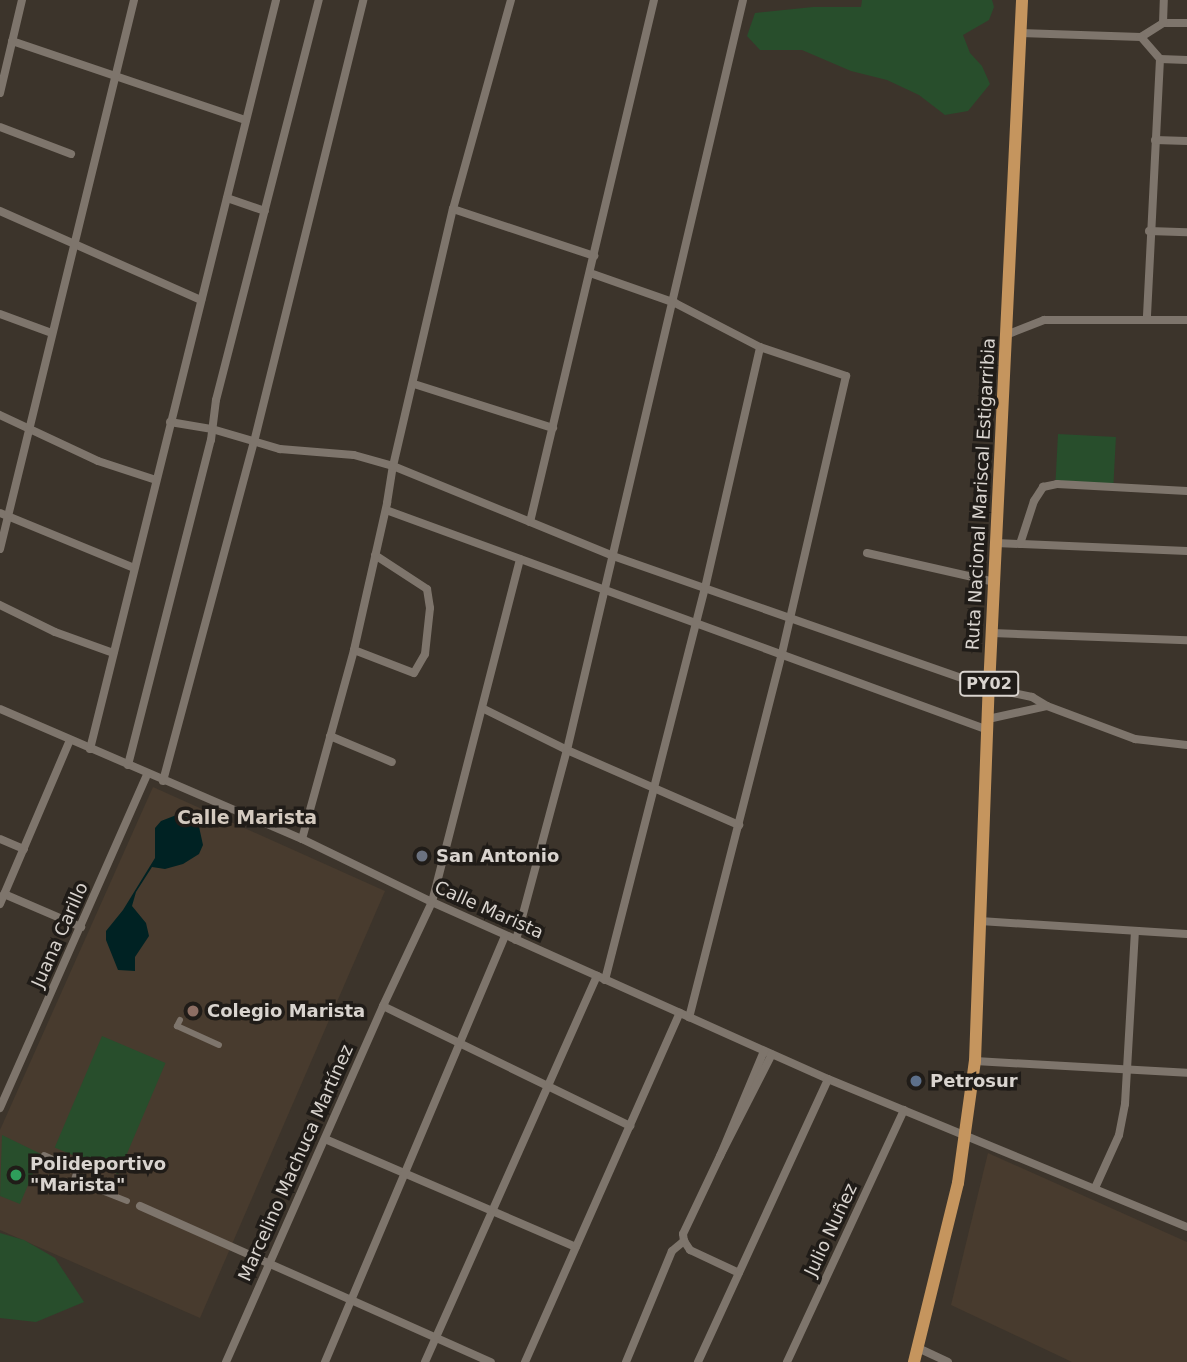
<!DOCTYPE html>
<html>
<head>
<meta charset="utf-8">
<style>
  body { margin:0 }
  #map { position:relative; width:1187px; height:1362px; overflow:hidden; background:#3c342b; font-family:"DejaVu Sans",sans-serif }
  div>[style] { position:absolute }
  .built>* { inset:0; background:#483b2e }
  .green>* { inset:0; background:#284e2c; transform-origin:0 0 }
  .water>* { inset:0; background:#002223 }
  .pedestrian>* { height:6px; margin:-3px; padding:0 3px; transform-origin:3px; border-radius:3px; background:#7e756c }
  .minor>* { height:8px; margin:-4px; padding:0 4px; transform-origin:4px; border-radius:4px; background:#7e756c }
  .primary>* { height:12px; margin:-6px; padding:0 6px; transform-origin:6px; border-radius:6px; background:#c5955e }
  .dots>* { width:19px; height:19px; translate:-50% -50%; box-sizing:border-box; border:4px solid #201c18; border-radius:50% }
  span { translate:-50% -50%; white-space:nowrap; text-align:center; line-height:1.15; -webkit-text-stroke:7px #201c18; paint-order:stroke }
  .shield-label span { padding:2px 5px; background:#201c18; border:2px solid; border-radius:5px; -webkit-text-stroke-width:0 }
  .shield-label { font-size:16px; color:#d9d4cf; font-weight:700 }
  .street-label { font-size:18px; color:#d9d4cf }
  .poi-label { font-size:18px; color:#d9d4cf; font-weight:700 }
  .left { translate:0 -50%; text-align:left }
  .neighbourhood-label { font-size:19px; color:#d4cabf; font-weight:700 }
</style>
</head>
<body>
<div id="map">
  <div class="built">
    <i style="clip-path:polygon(153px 787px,385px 891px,200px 1318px,0 1230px,0 1130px)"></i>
    <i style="clip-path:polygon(988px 1153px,1187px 1242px,1187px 1362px,1072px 1362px,951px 1305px)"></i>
  </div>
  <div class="green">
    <i style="clip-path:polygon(862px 0,992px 0,994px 7px,989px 20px,963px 35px,970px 53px,982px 66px,990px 84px,968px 111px,945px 115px,919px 95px,887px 80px,851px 71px,802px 50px,760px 50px,747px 36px,755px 13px,813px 7px,861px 7px)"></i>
    <i style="left:1058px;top:434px;width:58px;height:49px;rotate:3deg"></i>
    <i style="left:102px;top:1036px;width:69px;height:121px;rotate:23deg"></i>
    <i style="clip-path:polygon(2px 1135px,41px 1154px,20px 1204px,0 1196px)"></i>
    <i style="clip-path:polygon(0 1233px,24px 1240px,55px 1258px,84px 1302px,36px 1322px,0 1318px)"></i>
  </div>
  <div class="water">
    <i style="clip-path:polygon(179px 814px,198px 822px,203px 845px,199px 854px,183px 864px,165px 869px,152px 867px,136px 892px,132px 906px,146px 923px,149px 936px,135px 957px,135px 971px,118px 970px,106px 940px,106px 931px,123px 910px,155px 858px,155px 828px,161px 821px)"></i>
  </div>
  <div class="pedestrian">
    <i style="left:180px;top:1020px;width:7px;rotate:117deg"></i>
    <i style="left:177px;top:1026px;width:46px;rotate:24.3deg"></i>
    <i style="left:44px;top:1155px;width:36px;rotate:24deg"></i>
    <i style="left:77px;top:1170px;width:10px;rotate:107deg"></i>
    <i style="left:74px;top:1180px;width:57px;rotate:21.6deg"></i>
  </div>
  <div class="minor">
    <i style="left:1163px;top:23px;width:24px"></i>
    <i style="left:1020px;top:33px;width:121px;rotate:1.9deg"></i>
    <i style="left:1141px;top:37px;width:26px;rotate:-32deg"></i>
    <i style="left:1163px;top:23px;width:23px;rotate:-88deg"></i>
    <i style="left:1141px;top:37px;width:29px;rotate:49deg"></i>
    <i style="left:1160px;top:59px;width:260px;rotate:92.9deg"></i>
    <i style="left:12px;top:41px;width:247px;rotate:18.7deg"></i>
    <i style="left:1160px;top:59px;width:27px;rotate:2deg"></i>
    <i style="left:0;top:93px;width:96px;rotate:-76.7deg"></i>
    <i style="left:0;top:127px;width:76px;rotate:20.8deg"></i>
    <i style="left:1155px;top:140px;width:32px;rotate:2deg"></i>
    <i style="left:227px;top:198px;width:40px;rotate:18.9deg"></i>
    <i style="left:453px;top:209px;width:149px;rotate:18.4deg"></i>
    <i style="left:0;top:211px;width:220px;rotate:23.9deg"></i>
    <i style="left:1149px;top:231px;width:38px;rotate:2deg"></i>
    <i style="left:590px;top:273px;width:90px;rotate:19.4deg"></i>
    <i style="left:675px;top:303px;width:96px;rotate:27.4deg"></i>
    <i style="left:760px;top:347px;width:91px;rotate:18.6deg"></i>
    <i style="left:846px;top:376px;width:284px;rotate:103deg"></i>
    <i style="left:782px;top:653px;width:376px;rotate:104.3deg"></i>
    <i style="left:0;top:314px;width:55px;rotate:20.1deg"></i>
    <i style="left:1006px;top:335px;width:41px;rotate:-21.5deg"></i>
    <i style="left:1044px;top:320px;width:143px"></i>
    <i style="left:414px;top:384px;width:146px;rotate:17.6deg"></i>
    <i style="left:0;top:415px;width:108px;rotate:25.1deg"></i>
    <i style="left:98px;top:461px;width:61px;rotate:18.1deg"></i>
    <i style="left:170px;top:422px;width:43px;rotate:9.5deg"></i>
    <i style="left:212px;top:429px;width:71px;rotate:16.4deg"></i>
    <i style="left:280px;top:449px;width:74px;rotate:4.6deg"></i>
    <i style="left:354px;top:455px;width:41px;rotate:15.8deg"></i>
    <i style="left:393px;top:466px;width:238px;rotate:22.2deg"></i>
    <i style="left:613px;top:556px;width:398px;rotate:19.3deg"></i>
    <i style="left:989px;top:688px;width:44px;rotate:11.8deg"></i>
    <i style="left:1032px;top:697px;width:17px;rotate:31deg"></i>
    <i style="left:1047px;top:706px;width:94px;rotate:20.6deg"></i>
    <i style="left:1135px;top:739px;width:52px;rotate:6.6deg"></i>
    <i style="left:386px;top:510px;width:641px;rotate:20.07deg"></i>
    <i style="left:0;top:513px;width:145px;rotate:22.3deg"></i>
    <i style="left:530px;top:522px;width:537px;rotate:-76.64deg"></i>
    <i style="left:996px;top:543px;width:191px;rotate:2.4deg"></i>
    <i style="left:1020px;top:544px;width:45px;rotate:-72deg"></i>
    <i style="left:1034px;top:501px;width:17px;rotate:-57deg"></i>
    <i style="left:1043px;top:487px;width:14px;rotate:-12deg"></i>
    <i style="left:1057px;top:484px;width:130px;rotate:3.1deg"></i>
    <i style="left:0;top:549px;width:565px;rotate:-76.28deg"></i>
    <i style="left:867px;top:553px;width:131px;rotate:12.8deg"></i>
    <i style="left:0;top:605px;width:61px;rotate:26.1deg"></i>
    <i style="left:55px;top:632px;width:62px;rotate:19.9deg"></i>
    <i style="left:992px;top:633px;width:195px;rotate:2.1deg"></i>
    <i style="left:354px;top:650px;width:64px;rotate:21deg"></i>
    <i style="left:414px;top:673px;width:22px;rotate:-60deg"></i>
    <i style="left:425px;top:654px;width:46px;rotate:-83.8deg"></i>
    <i style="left:430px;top:608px;width:19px;rotate:-99deg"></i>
    <i style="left:427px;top:589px;width:62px;rotate:-146.8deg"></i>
    <i style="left:0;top:709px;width:329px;rotate:23.3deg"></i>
    <i style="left:302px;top:839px;width:144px;rotate:25.9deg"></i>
    <i style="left:432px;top:902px;width:434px;rotate:24.1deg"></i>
    <i style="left:828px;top:1079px;width:388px;rotate:22.4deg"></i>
    <i style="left:484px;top:709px;width:93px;rotate:26.3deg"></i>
    <i style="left:567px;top:750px;width:188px;rotate:23.6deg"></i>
    <i style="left:988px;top:719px;width:60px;rotate:-12.4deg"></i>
    <i style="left:330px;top:736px;width:67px;rotate:22.8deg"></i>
    <i style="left:90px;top:749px;width:772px;rotate:-76.05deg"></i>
    <i style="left:128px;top:765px;width:335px;rotate:-75.7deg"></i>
    <i style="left:211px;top:440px;width:40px;rotate:-82.9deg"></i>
    <i style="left:216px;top:400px;width:413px;rotate:-75.6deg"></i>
    <i style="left:163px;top:781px;width:351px;rotate:-75deg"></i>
    <i style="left:254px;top:442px;width:455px;rotate:-76.1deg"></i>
    <i style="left:0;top:839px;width:26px;rotate:23deg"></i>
    <i style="left:302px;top:839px;width:196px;rotate:-74.6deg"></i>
    <i style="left:354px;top:650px;width:151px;rotate:-77.3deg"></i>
    <i style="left:387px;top:503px;width:37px;rotate:-81deg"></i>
    <i style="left:393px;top:466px;width:264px;rotate:-76.9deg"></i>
    <i style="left:453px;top:209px;width:217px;rotate:-74.5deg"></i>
    <i style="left:4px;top:894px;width:84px;rotate:23.2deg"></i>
    <i style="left:0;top:904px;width:178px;rotate:-66.9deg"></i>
    <i style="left:980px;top:921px;width:207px;rotate:3.6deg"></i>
    <i style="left:516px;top:940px;width:197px;rotate:-75deg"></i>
    <i style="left:567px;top:750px;width:770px;rotate:-76.79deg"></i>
    <i style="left:605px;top:980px;width:405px;rotate:-75.7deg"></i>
    <i style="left:705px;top:588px;width:247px;rotate:-77.1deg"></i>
    <i style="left:383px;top:1006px;width:275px;rotate:25.9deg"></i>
    <i style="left:764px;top:1051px;width:114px;rotate:112.7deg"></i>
    <i style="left:720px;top:1156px;width:114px;rotate:-63deg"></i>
    <i style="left:975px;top:1061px;width:212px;rotate:3.2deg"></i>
    <i style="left:0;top:1108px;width:366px;rotate:-66.2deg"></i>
    <i style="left:325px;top:1139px;width:273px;rotate:23.3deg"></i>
    <i style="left:720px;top:1156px;width:86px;rotate:115.4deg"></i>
    <i style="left:683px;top:1234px;width:7px;rotate:82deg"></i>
    <i style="left:684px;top:1241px;width:11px;rotate:56deg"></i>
    <i style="left:690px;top:1250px;width:54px;rotate:25.1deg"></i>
    <i style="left:1095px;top:1188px;width:58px;rotate:-65.6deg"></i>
    <i style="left:1119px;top:1135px;width:32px;rotate:-79deg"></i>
    <i style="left:1125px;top:1104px;width:172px;rotate:-86.7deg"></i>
    <i style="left:140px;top:1206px;width:384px;rotate:24deg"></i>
    <i style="left:918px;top:1348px;width:33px;rotate:25deg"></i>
    <i style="left:226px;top:1362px;width:389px;rotate:-66.2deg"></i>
    <i style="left:383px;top:1006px;width:115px;rotate:-64.8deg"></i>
    <i style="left:432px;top:902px;width:354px;rotate:-75.6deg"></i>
    <i style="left:325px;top:1362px;width:463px;rotate:-67.1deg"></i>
    <i style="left:425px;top:1362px;width:423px;rotate:-66deg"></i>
    <i style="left:525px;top:1362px;width:382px;rotate:-66.1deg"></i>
    <i style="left:626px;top:1362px;width:120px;rotate:-67.5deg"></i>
    <i style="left:672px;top:1251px;width:16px;rotate:-40deg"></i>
    <i style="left:698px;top:1362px;width:311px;rotate:-65.3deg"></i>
    <i style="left:787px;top:1362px;width:278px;rotate:-65.1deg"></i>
  </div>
  <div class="primary">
    <i style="left:914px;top:1362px;width:184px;rotate:-76.2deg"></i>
    <i style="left:958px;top:1183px;width:123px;rotate:-82.1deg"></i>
    <i style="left:975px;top:1061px;width:373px;rotate:-87.9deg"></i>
    <i style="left:989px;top:688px;width:689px;rotate:-87.25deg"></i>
  </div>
  <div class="dots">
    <i style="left:422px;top:856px;background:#6b7280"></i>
    <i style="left:193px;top:1011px;background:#8d6e63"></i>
    <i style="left:916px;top:1081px;background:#5c6f8a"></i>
    <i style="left:16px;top:1175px;background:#2e9e5b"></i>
  </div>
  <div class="shield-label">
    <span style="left:989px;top:684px">PY02</span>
  </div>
  <div class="street-label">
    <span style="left:981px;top:494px;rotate:-87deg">Ruta Nacional Mariscal Estigarribia</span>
    <span style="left:489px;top:910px;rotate:24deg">Calle Marista</span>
    <span style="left:60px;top:935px;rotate:-66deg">Juana Carillo</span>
    <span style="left:296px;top:1163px;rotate:-66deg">Marcelino Machuca Martínez</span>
    <span style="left:831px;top:1230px;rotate:-65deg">Julio Nuñez</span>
  </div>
  <div class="poi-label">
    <span class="left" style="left:436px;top:856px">San Antonio</span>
    <span class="left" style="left:207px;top:1011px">Colegio Marista</span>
    <span class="left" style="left:930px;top:1081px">Petrosur</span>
    <span class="left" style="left:30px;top:1175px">Polideportivo<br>"Marista"</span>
  </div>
  <div class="neighbourhood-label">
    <span style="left:247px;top:818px">Calle Marista</span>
  </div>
</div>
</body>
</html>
